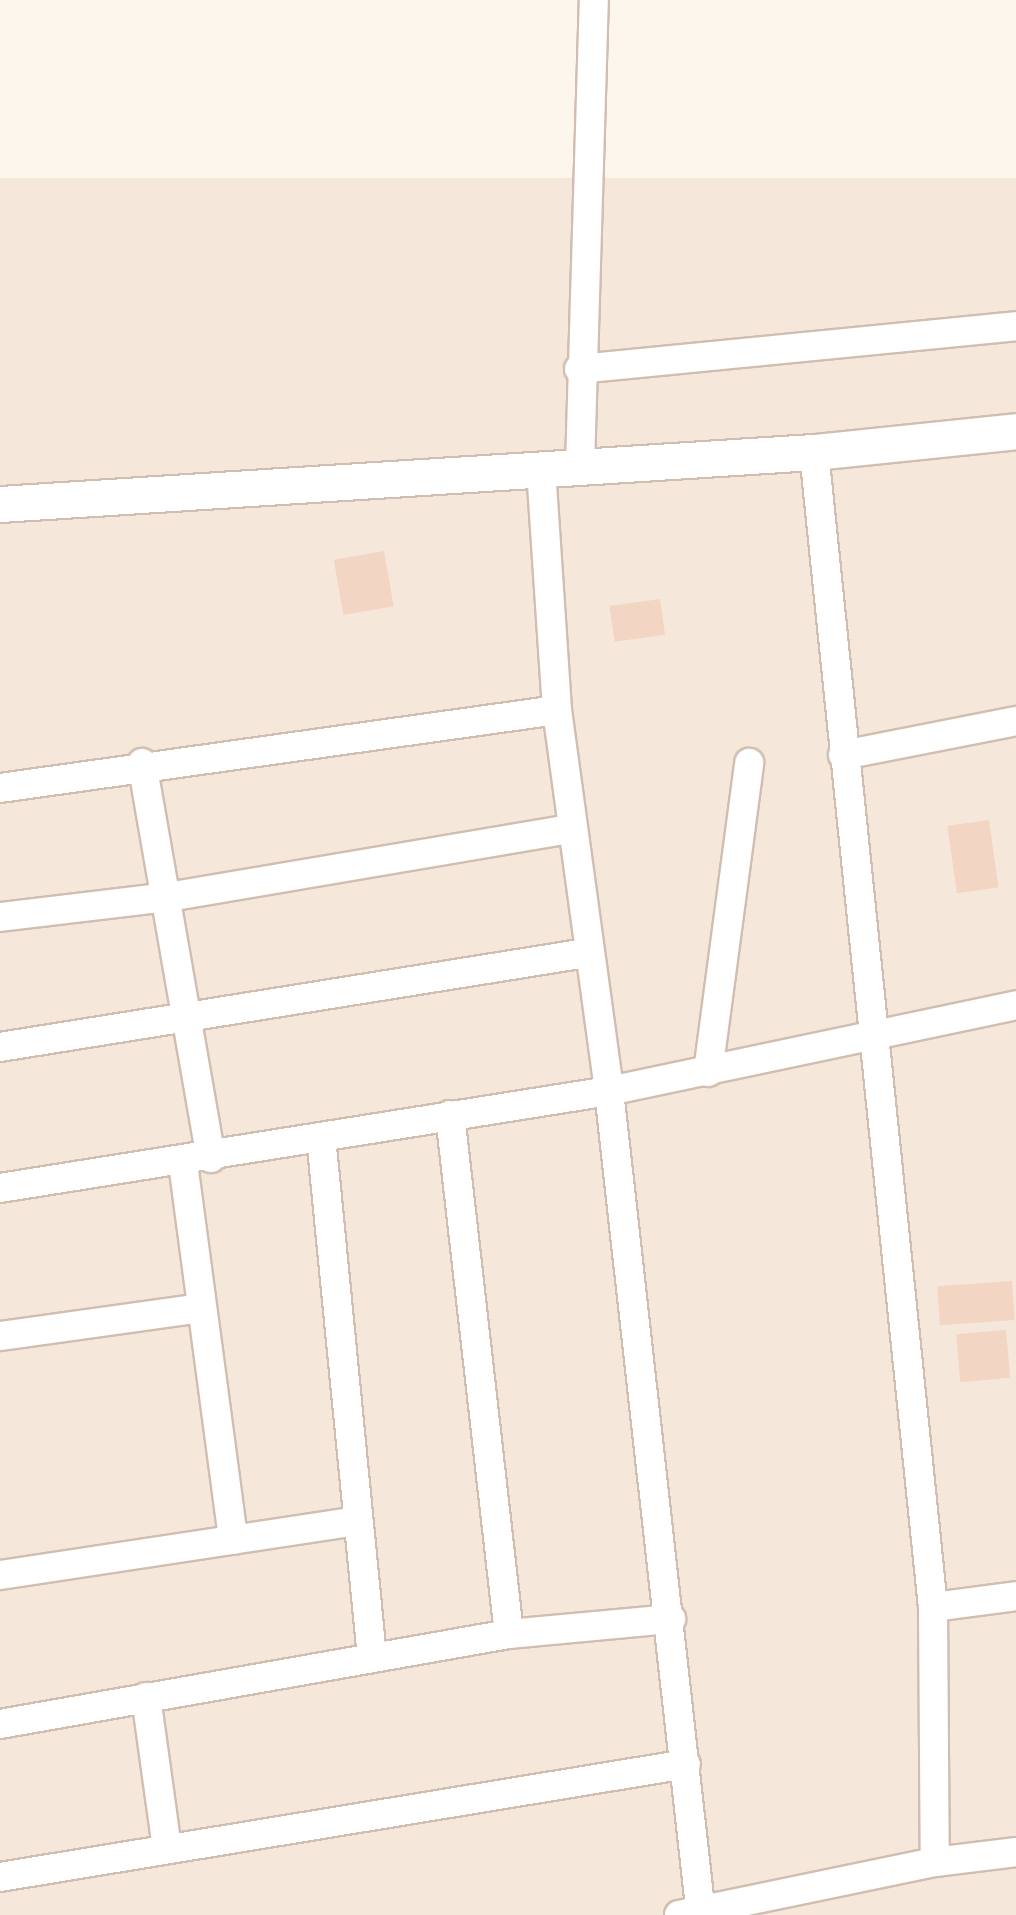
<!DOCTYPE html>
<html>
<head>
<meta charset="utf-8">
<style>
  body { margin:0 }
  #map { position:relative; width:1016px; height:1915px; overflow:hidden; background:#fdf6ec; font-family:"Varela Round",sans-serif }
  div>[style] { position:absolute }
  .residential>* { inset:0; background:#f5e8da; transform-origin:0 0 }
  .building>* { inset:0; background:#f3d5c3; transform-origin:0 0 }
  .roads { filter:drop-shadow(2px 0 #d1beb0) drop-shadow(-2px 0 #d1beb0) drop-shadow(0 2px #d1beb0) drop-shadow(0 -2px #d1beb0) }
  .minor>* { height:28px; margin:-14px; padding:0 14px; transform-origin:14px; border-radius:14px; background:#fff }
  .tertiary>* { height:35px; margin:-17.5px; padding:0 17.5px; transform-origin:17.5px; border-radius:17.5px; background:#fff }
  span { translate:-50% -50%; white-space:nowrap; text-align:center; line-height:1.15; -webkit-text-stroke:5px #fffaf3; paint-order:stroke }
</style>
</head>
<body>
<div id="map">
  <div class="residential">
    <i style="left:1016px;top:178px;width:1737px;height:1021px;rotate:90deg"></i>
  </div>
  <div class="building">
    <i style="left:384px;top:551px;width:56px;height:51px;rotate:80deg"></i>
    <i style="left:660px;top:599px;width:36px;height:51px;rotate:82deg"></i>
    <i style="left:989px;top:820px;width:68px;height:42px;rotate:82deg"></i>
    <i style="left:1012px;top:1281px;width:39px;height:75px;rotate:86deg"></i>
    <i style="left:1006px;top:1330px;width:48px;height:50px;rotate:85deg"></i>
  </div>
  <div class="roads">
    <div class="minor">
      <i style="left:579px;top:369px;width:439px;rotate:-5.6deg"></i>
      <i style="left:814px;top:452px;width:1161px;rotate:84.12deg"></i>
      <i style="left:933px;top:1607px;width:255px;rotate:89.6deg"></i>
      <i style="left:580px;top:466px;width:466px;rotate:-88.3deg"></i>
      <i style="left:541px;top:469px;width:242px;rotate:86.2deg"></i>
      <i style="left:557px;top:710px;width:385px;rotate:82.2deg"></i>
      <i style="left:609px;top:1091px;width:829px;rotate:83.63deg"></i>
      <i style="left:843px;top:755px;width:176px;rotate:-11.1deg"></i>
      <i style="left:142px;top:763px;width:401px;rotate:80.1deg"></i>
      <i style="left:0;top:788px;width:562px;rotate:-7.97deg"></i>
      <i style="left:0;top:917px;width:169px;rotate:-6.8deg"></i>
      <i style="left:168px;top:897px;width:410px;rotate:-9.6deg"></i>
      <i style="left:0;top:1047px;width:593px;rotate:-9.11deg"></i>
      <i style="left:708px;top:1072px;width:312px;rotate:-82.4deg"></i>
      <i style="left:450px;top:1115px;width:522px;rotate:83.51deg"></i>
      <i style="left:321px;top:1137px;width:522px;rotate:84.4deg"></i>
      <i style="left:183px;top:1163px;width:380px;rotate:82.4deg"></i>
      <i style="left:0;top:1188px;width:617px;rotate:-9.05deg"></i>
      <i style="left:609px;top:1091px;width:416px;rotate:-11.9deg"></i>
      <i style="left:0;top:1336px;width:203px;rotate:-7.9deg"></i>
      <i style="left:0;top:1575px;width:359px;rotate:-8.6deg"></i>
      <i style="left:933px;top:1607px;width:84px;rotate:-7.5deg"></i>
      <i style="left:146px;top:1697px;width:153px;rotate:82.1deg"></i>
      <i style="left:0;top:1724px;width:517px;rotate:-10.03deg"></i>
      <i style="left:509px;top:1634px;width:163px;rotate:-5.3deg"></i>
      <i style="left:0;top:1877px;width:695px;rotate:-9.35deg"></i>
      <i style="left:679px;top:1915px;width:261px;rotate:-11.7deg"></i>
      <i style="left:935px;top:1862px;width:82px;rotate:-7deg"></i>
    </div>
    <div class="tertiary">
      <i style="left:0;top:504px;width:816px;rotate:-3.66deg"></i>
      <i style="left:814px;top:452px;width:203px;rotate:-5.9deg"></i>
    </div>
  </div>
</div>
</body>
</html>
